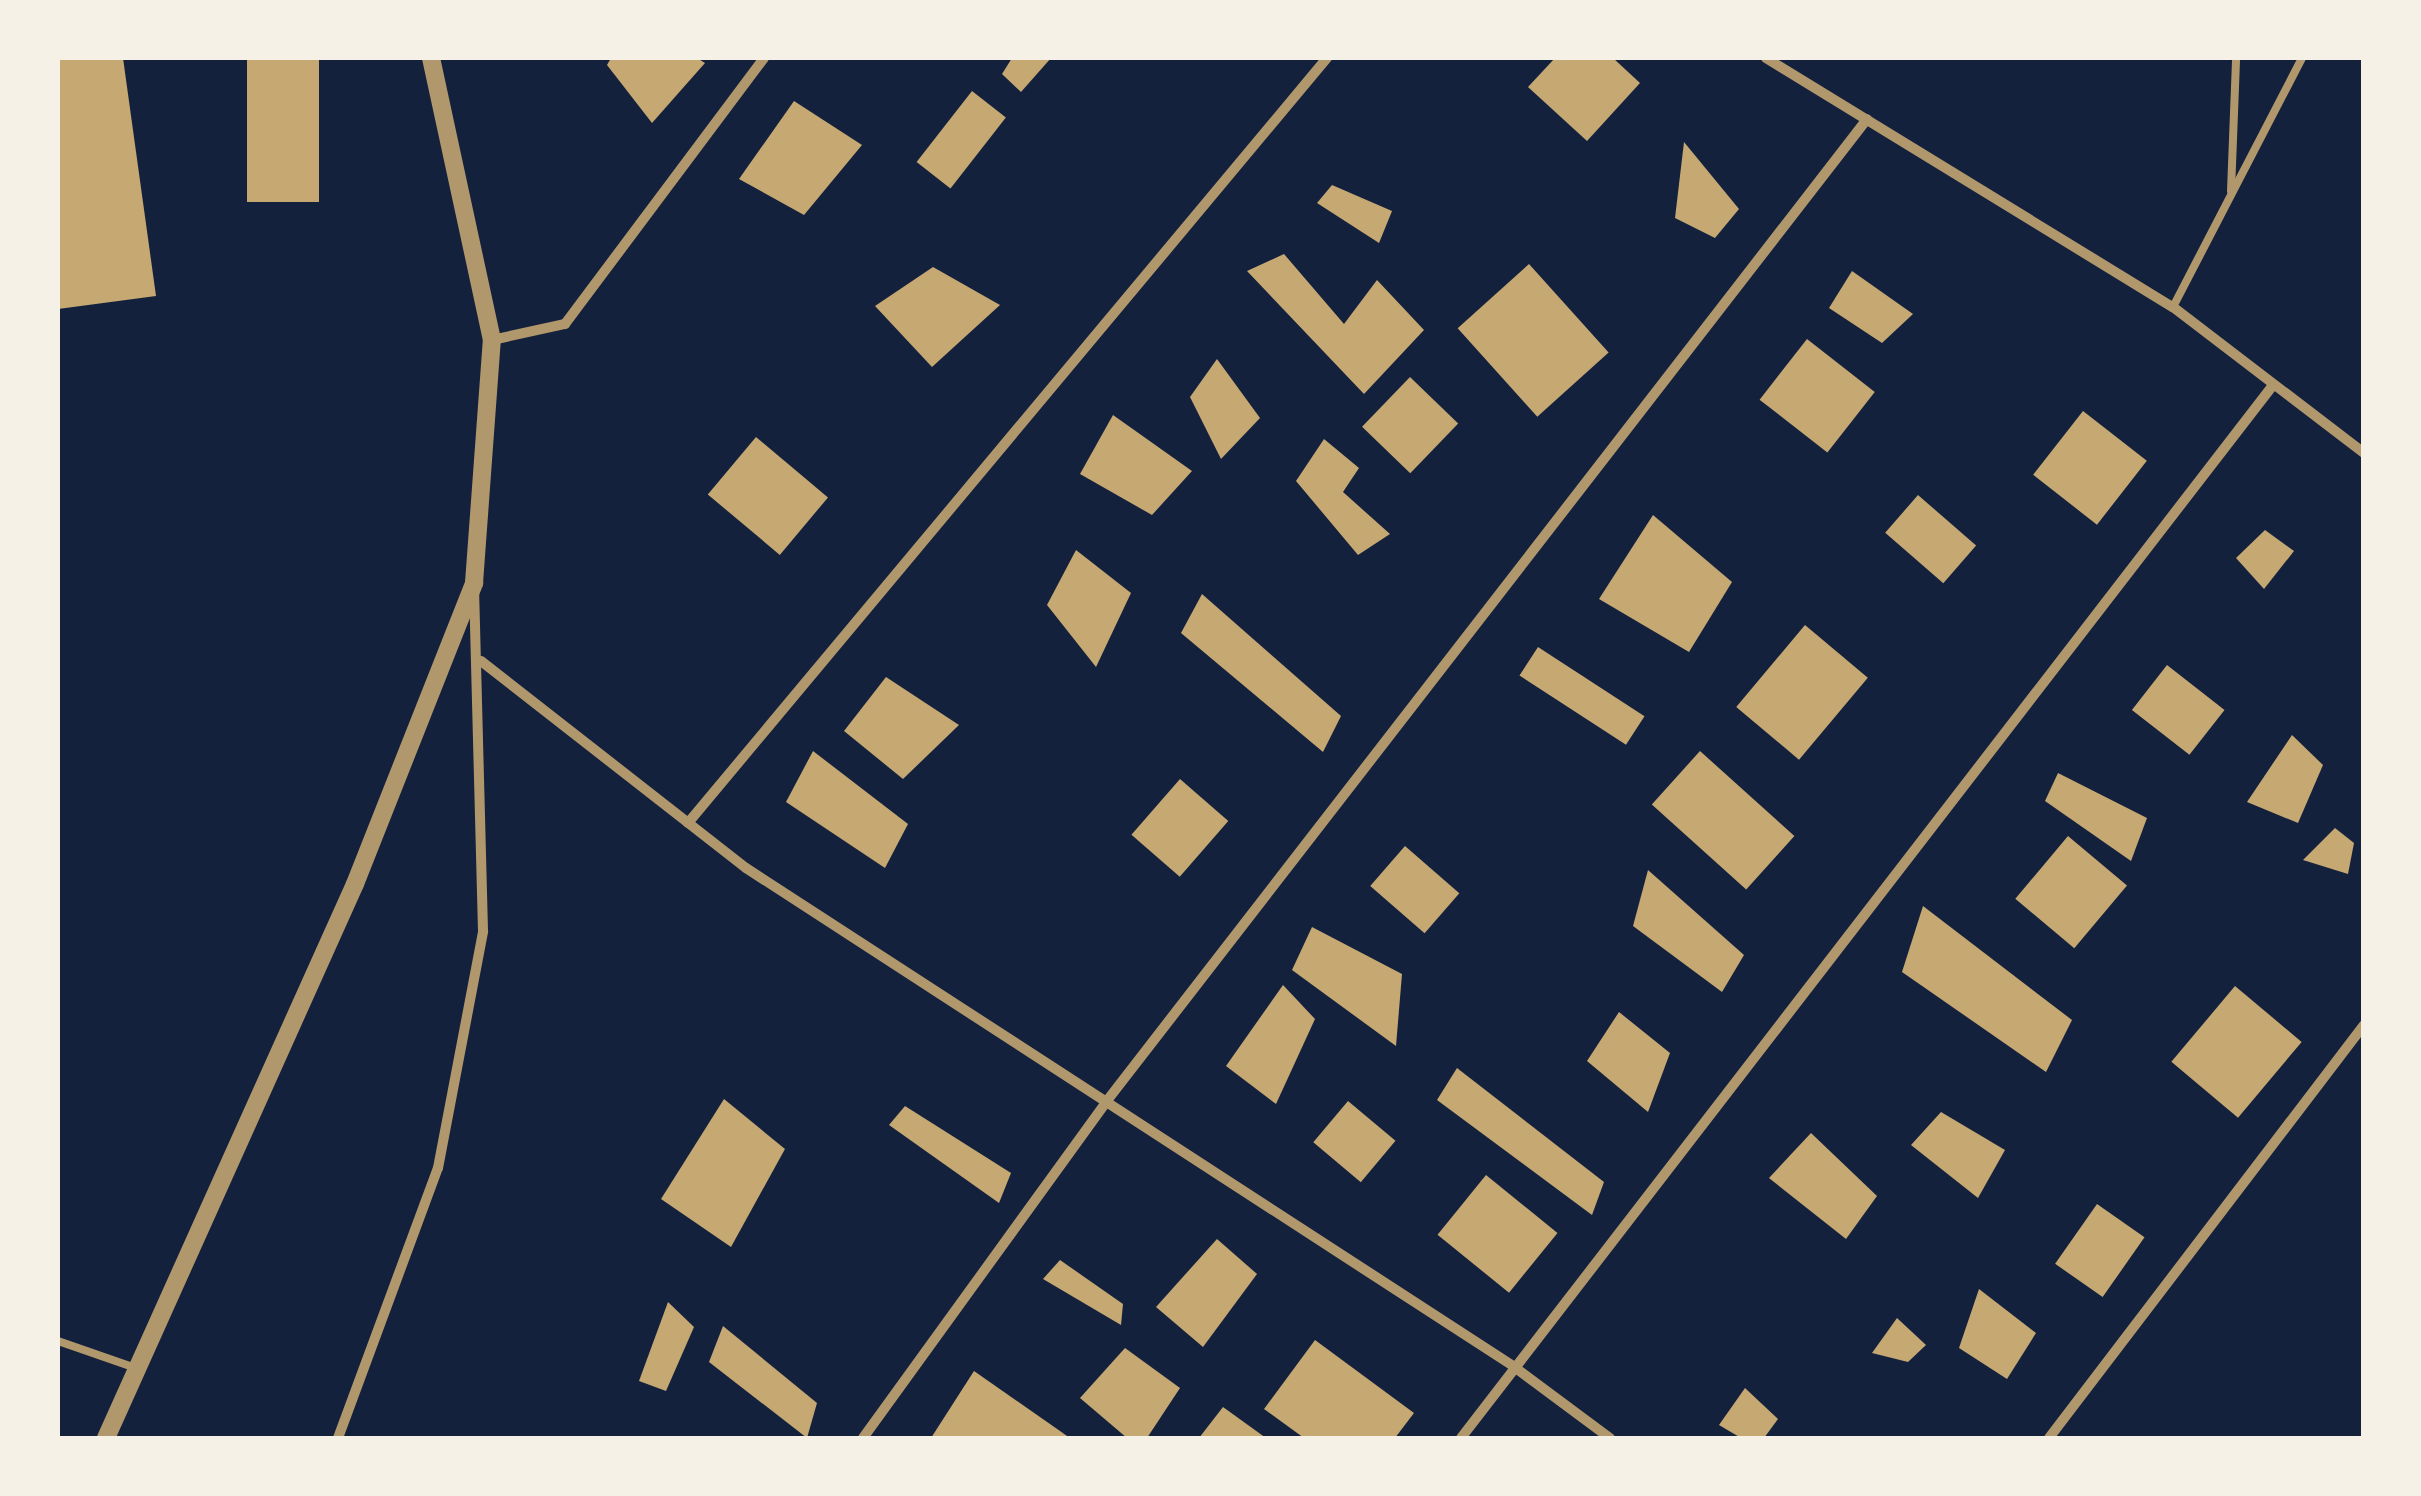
<!DOCTYPE html>
<html>
<head>
<meta charset="utf-8">
<style>
  body { margin:0 }
  #map { position:relative; width:2421px; height:1496px; overflow:hidden; background:#14213d; font-family:Helvetica,sans-serif }
  div>[style] { position:absolute }
  .building>* { inset:0; background:#c6a872; transform-origin:0 0 }
  .service>* { height:8px; margin:-4px; padding:0 4px; transform-origin:4px; border-radius:4px; background:#b1986c }
  .minor>* { height:10px; margin:-5px; padding:0 5px; transform-origin:5px; border-radius:5px; background:#b1986c }
  .tertiary>* { height:18px; margin:-9px; padding:0 9px; transform-origin:9px; border-radius:9px; background:#b1986c }
  span { translate:-50% -50%; white-space:nowrap; text-align:center; line-height:1.15; -webkit-text-stroke:8px #f6f1e7; paint-order:stroke }
  .frame { position:absolute; inset:0; border:60px solid #f6f1e7; pointer-events:none }
</style>
</head>
<body>
<div id="map">
  <div class="building">
    <i style="clip-path:polygon(58px 58px,123px 58px,156px 296px,58px 309px)"></i>
    <i style="left:247px;top:58px;width:72px;height:144px"></i>
    <i style="clip-path:polygon(611px 58px,697px 58px,705px 63px,652px 123px,607px 65px)"></i>
    <i style="clip-path:polygon(1012px 58px,1051px 58px,1021px 92px,1002px 74px)"></i>
    <i style="clip-path:polygon(1555px 58px,1613px 58px,1640px 83px,1587px 141px,1528px 87px)"></i>
    <i style="left:972px;top:91px;width:43px;height:90px;rotate:38deg"></i>
    <i style="clip-path:polygon(794px 101px,862px 145px,804px 215px,739px 179px)"></i>
    <i style="clip-path:polygon(1684px 142px,1739px 209px,1715px 238px,1675px 218px)"></i>
    <i style="clip-path:polygon(1332px 185px,1392px 211px,1379px 243px,1317px 203px)"></i>
    <i style="clip-path:polygon(1284px 254px,1344px 324px,1377px 280px,1424px 330px,1364px 394px,1247px 271px)"></i>
    <i style="left:1529px;top:264px;width:119px;height:96px;rotate:48deg"></i>
    <i style="clip-path:polygon(933px 267px,1000px 305px,932px 367px,875px 306px)"></i>
    <i style="clip-path:polygon(1852px 271px,1913px 314px,1882px 343px,1829px 308px)"></i>
    <i style="left:1807px;top:339px;width:86px;height:77px;rotate:38deg"></i>
    <i style="clip-path:polygon(1217px 359px,1260px 418px,1221px 459px,1190px 397px)"></i>
    <i style="left:1410px;top:377px;width:67px;height:69px;rotate:44deg"></i>
    <i style="left:2083px;top:411px;width:81px;height:81px;rotate:38deg"></i>
    <i style="clip-path:polygon(1113px 415px,1192px 471px,1152px 515px,1080px 474px)"></i>
    <i style="left:756px;top:437px;width:94px;height:75px;rotate:40deg"></i>
    <i style="clip-path:polygon(1324px 439px,1359px 468px,1343px 492px,1390px 534px,1358px 555px,1296px 481px)"></i>
    <i style="left:1918px;top:495px;width:77px;height:50px;rotate:41deg"></i>
    <i style="clip-path:polygon(1653px 515px,1732px 582px,1689px 652px,1599px 599px)"></i>
    <i style="clip-path:polygon(2265px 530px,2294px 551px,2264px 589px,2236px 558px)"></i>
    <i style="clip-path:polygon(1076px 550px,1131px 593px,1096px 667px,1047px 605px)"></i>
    <i style="clip-path:polygon(1202px 594px,1341px 716px,1323px 752px,1181px 633px)"></i>
    <i style="left:1805px;top:625px;width:82px;height:107px;rotate:40deg"></i>
    <i style="left:1538px;top:647px;width:127px;height:34px;rotate:33deg"></i>
    <i style="left:2167px;top:665px;width:73px;height:57px;rotate:38deg"></i>
    <i style="clip-path:polygon(886px 677px,959px 725px,903px 779px,844px 731px)"></i>
    <i style="clip-path:polygon(2292px 735px,2323px 765px,2298px 823px,2247px 802px)"></i>
    <i style="clip-path:polygon(813px 751px,908px 824px,885px 868px,786px 802px)"></i>
    <i style="left:1700px;top:751px;width:127px;height:72px;rotate:42deg"></i>
    <i style="clip-path:polygon(2058px 773px,2147px 818px,2131px 861px,2045px 801px)"></i>
    <i style="left:1180px;top:779px;width:64px;height:74px;rotate:41deg"></i>
    <i style="clip-path:polygon(2335px 828px,2354px 843px,2348px 874px,2303px 860px)"></i>
    <i style="left:2068px;top:836px;width:77px;height:82px;rotate:40deg"></i>
    <i style="left:1405px;top:846px;width:72px;height:53px;rotate:41deg"></i>
    <i style="clip-path:polygon(1648px 870px,1744px 955px,1722px 992px,1633px 926px)"></i>
    <i style="clip-path:polygon(1923px 906px,2072px 1020px,2046px 1072px,1902px 972px)"></i>
    <i style="clip-path:polygon(1312px 927px,1402px 974px,1396px 1046px,1292px 970px)"></i>
    <i style="clip-path:polygon(1283px 985px,1315px 1019px,1276px 1104px,1226px 1066px)"></i>
    <i style="left:2235px;top:986px;width:87px;height:99px;rotate:40deg"></i>
    <i style="clip-path:polygon(1619px 1012px,1670px 1053px,1648px 1112px,1587px 1061px)"></i>
    <i style="clip-path:polygon(1457px 1068px,1604px 1182px,1592px 1215px,1437px 1100px)"></i>
    <i style="clip-path:polygon(724px 1099px,785px 1149px,731px 1247px,661px 1199px)"></i>
    <i style="left:1348px;top:1101px;width:62px;height:54px;rotate:40deg"></i>
    <i style="clip-path:polygon(905px 1106px,1011px 1173px,999px 1203px,889px 1125px)"></i>
    <i style="clip-path:polygon(1941px 1112px,2005px 1150px,1978px 1198px,1911px 1145px)"></i>
    <i style="clip-path:polygon(1811px 1133px,1877px 1196px,1846px 1239px,1769px 1178px)"></i>
    <i style="left:1486px;top:1175px;width:92px;height:77px;rotate:39deg"></i>
    <i style="left:2097px;top:1204px;width:58px;height:73px;rotate:35deg"></i>
    <i style="clip-path:polygon(1217px 1239px,1257px 1274px,1203px 1347px,1156px 1307px)"></i>
    <i style="clip-path:polygon(1060px 1260px,1123px 1304px,1121px 1325px,1043px 1279px)"></i>
    <i style="clip-path:polygon(1979px 1289px,2036px 1333px,2007px 1379px,1959px 1348px)"></i>
    <i style="clip-path:polygon(668px 1302px,694px 1327px,666px 1391px,639px 1381px)"></i>
    <i style="clip-path:polygon(1897px 1318px,1926px 1345px,1908px 1362px,1872px 1353px)"></i>
    <i style="clip-path:polygon(723px 1326px,817px 1403px,807px 1438px,709px 1362px)"></i>
    <i style="clip-path:polygon(1315px 1340px,1414px 1413px,1395px 1438px,1304px 1438px,1264px 1409px)"></i>
    <i style="clip-path:polygon(1125px 1348px,1180px 1388px,1147px 1438px,1127px 1438px,1080px 1398px)"></i>
    <i style="clip-path:polygon(974px 1371px,1070px 1438px,931px 1438px)"></i>
    <i style="clip-path:polygon(1745px 1388px,1778px 1419px,1764px 1438px,1741px 1438px,1719px 1425px)"></i>
    <i style="clip-path:polygon(1223px 1407px,1266px 1438px,1199px 1438px)"></i>
  </div>
  <div class="service">
    <i style="left:2231px;top:191px;width:133px;rotate:-87.8deg"></i>
    <i style="left:2173px;top:307px;width:280px;rotate:-62.6deg"></i>
    <i style="left:58px;top:1341px;width:83px;rotate:19.1deg"></i>
  </div>
  <div class="minor">
    <i style="left:1766px;top:58px;width:477px;rotate:31.5deg"></i>
    <i style="left:2173px;top:307px;width:240px;rotate:37.4deg"></i>
    <i style="left:492px;top:340px;width:75px;rotate:-12.4deg"></i>
    <i style="left:565px;top:324px;width:332px;rotate:-53.2deg"></i>
    <i style="left:481px;top:661px;width:336px;rotate:38deg"></i>
    <i style="left:746px;top:868px;width:914px;rotate:32.99deg"></i>
    <i style="left:1513px;top:1366px;width:121px;rotate:36.6deg"></i>
    <i style="left:688px;top:823px;width:997px;rotate:-50.13deg"></i>
    <i style="left:338px;top:1438px;width:288px;rotate:-69.7deg"></i>
    <i style="left:438px;top:1168px;width:241px;rotate:-79.2deg"></i>
    <i style="left:483px;top:931px;width:339px;rotate:-91.5deg"></i>
    <i style="left:863px;top:1438px;width:415px;rotate:-54.1deg"></i>
    <i style="left:1106px;top:1102px;width:1243px;rotate:-52.25deg"></i>
    <i style="left:1461px;top:1438px;width:1330px;rotate:-52.36deg"></i>
    <i style="left:2049px;top:1438px;width:519px;rotate:-52.67deg"></i>
  </div>
  <div class="tertiary">
    <i style="left:106px;top:1438px;width:607px;rotate:-65.8deg"></i>
    <i style="left:355px;top:884px;width:324px;rotate:-68.4deg"></i>
    <i style="left:474px;top:583px;width:244px;rotate:-85.8deg"></i>
    <i style="left:492px;top:340px;width:289px;rotate:-102.2deg"></i>
  </div>
  <div class="frame"></div>
</div>
</body>
</html>
